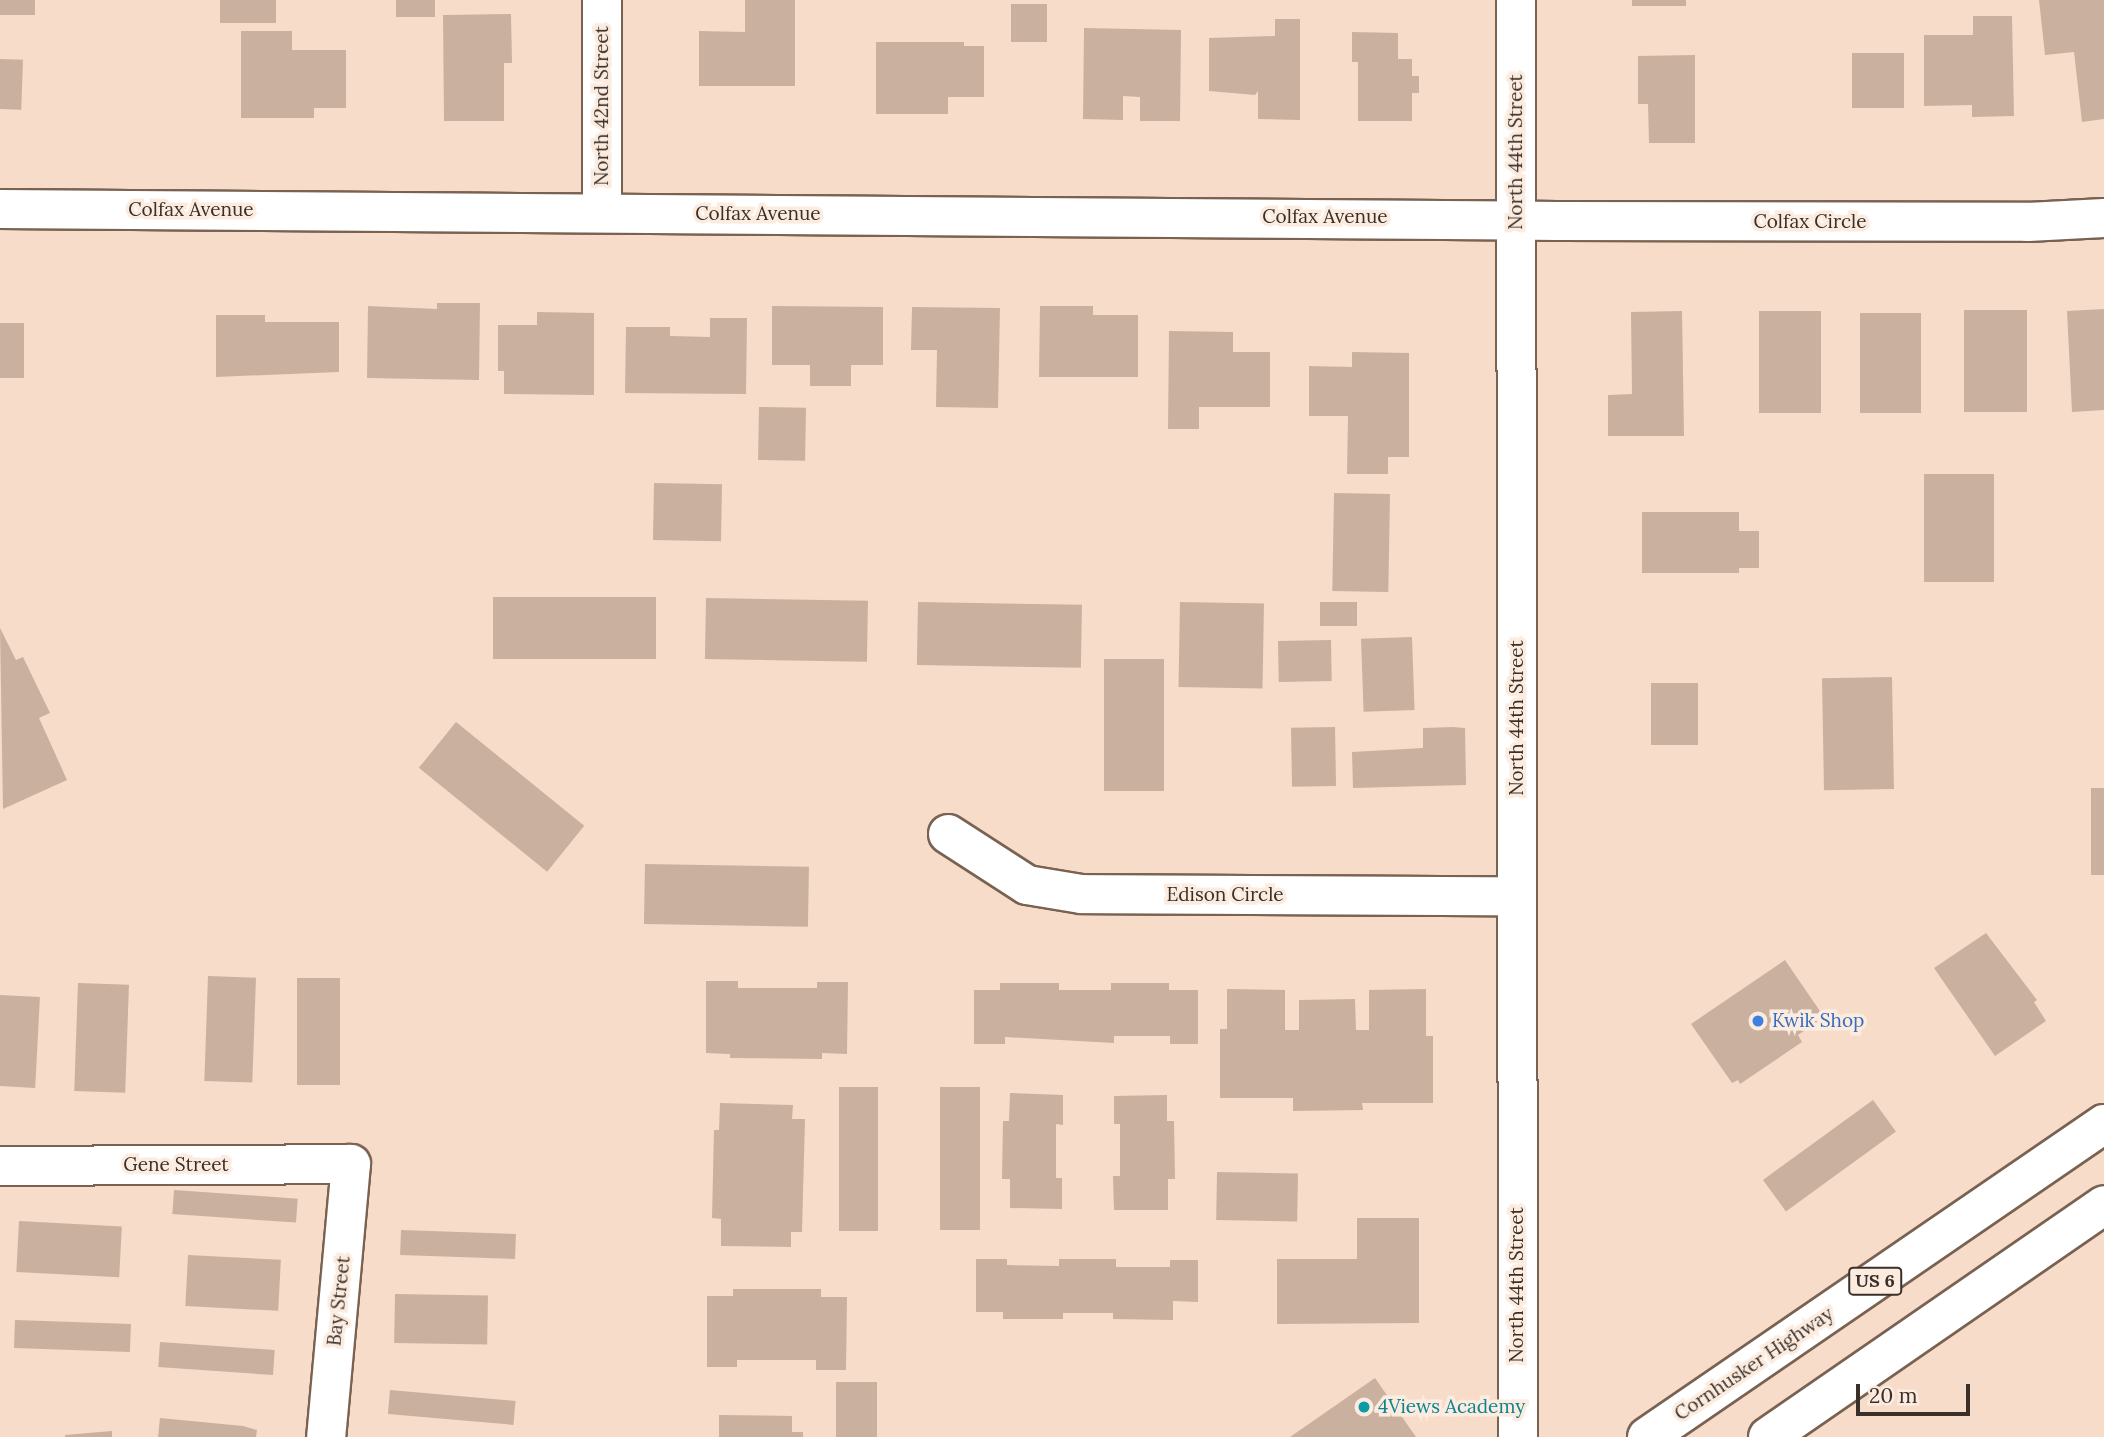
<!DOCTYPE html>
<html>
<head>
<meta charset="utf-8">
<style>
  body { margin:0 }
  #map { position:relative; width:2104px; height:1437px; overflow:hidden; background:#f7dcc9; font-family:Lora,serif }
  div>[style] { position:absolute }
  .building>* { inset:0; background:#cab09e; transform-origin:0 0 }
  .roads { filter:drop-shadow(2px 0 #796251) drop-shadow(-2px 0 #796251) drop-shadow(0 2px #796251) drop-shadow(0 -2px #796251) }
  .minor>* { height:38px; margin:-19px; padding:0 19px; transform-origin:19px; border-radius:19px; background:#fff }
  .major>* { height:38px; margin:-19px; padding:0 19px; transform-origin:19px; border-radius:19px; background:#fff }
  .dots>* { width:19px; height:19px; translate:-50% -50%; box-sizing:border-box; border:4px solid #fcece0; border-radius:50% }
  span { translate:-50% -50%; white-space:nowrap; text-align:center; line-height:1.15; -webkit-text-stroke:7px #fcece0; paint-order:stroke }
  .shield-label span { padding:2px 5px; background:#fcece0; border:2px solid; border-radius:5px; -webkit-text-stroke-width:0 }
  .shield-label { font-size:18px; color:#3a3029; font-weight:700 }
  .street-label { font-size:19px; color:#3a3029 }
  .shop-label { font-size:19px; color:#366cbe }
  .left { translate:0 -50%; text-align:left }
  .culture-label { font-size:19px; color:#0d838f }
  .scale { position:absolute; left:1856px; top:1384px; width:114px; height:32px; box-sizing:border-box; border:4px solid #3a3029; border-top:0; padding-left:9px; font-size:21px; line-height:24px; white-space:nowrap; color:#3a3029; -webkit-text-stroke:5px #fcece0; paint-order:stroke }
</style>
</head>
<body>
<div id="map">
  <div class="building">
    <i style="left:0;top:0;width:35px;height:15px"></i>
    <i style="left:220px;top:0;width:56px;height:23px"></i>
    <i style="left:396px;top:0;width:39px;height:17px"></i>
    <i style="clip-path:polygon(745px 0,795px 0,795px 86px,699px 86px,699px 31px,745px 32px)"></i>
    <i style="left:1632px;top:0;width:54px;height:6px"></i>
    <i style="clip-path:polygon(2039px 0,2104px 0,2104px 119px,2082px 122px,2074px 52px,2045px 55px)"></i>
    <i style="left:1011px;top:4px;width:36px;height:38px"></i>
    <i style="clip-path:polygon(511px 14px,512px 63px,504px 63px,504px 121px,444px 121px,443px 15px)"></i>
    <i style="clip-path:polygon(1973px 16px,2012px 16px,2014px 116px,1972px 117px,1972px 105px,1924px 106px,1924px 35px,1973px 35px)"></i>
    <i style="clip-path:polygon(1275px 19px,1300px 19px,1300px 120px,1258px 119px,1258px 91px,1255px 95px,1209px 91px,1209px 38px,1275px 36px)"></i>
    <i style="clip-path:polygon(1084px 28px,1181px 30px,1180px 121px,1140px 121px,1140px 97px,1123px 96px,1123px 120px,1083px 119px)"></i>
    <i style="clip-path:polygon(241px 31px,292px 31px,292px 50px,346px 50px,346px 108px,314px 108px,314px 118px,241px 118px)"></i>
    <i style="clip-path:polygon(1352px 32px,1398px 33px,1398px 59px,1412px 59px,1412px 76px,1419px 76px,1419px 93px,1412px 93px,1412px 121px,1358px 121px,1358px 62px,1352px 62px)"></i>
    <i style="clip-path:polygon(876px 42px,964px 42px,964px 46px,984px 46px,984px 97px,948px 97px,948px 114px,876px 114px)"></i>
    <i style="left:1852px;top:53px;width:52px;height:55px"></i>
    <i style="clip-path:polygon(1695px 55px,1695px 143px,1649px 143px,1648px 104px,1638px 104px,1638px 56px)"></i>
    <i style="left:0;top:59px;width:23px;height:50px;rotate:2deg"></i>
    <i style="clip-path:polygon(437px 303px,480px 303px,479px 380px,367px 378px,368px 306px,437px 309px)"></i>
    <i style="clip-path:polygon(772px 306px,883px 307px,883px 365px,851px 365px,851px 386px,810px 386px,810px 365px,772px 365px)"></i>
    <i style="clip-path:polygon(1040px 306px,1093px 306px,1093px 315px,1138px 315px,1138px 377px,1039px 377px)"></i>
    <i style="clip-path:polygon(912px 307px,1000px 308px,998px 408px,936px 407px,937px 350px,911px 350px)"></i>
    <i style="clip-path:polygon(2104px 309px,2104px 410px,2072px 412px,2067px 311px)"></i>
    <i style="left:1964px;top:310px;width:63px;height:102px"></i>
    <i style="clip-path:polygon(1682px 311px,1684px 436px,1608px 436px,1608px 395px,1632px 394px,1631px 312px)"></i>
    <i style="left:1759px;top:311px;width:62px;height:102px"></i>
    <i style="clip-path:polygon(537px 312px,594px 313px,594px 395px,504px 394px,504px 371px,498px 371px,498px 325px,537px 325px)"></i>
    <i style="left:1860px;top:313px;width:61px;height:100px"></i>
    <i style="clip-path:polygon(216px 315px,265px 315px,265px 322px,339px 322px,339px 372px,216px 377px)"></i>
    <i style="clip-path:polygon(710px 318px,747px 318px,746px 394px,625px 393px,626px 327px,670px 327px,670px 336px,710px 337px)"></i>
    <i style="left:0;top:323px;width:24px;height:55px"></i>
    <i style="clip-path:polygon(1169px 331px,1233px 332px,1233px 352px,1270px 352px,1270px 407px,1199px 407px,1199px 429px,1168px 429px)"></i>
    <i style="clip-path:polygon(1352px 352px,1409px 353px,1409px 457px,1388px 457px,1388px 474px,1347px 474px,1348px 416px,1309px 416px,1309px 366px,1352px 367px)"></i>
    <i style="left:759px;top:407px;width:47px;height:53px;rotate:1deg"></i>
    <i style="left:1924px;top:474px;width:70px;height:108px"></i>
    <i style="left:654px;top:483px;width:68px;height:57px;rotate:1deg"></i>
    <i style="left:1390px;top:494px;width:98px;height:56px;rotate:91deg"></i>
    <i style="clip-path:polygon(1642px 512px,1739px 512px,1739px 531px,1759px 531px,1759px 568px,1739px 568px,1739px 573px,1642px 573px)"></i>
    <i style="left:493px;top:597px;width:163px;height:62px"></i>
    <i style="left:706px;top:598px;width:162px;height:61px;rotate:1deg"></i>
    <i style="left:918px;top:602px;width:164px;height:63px;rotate:1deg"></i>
    <i style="left:1180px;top:602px;width:84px;height:85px;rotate:1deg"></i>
    <i style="left:1320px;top:602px;width:37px;height:24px"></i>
    <i style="clip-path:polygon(0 628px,16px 660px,23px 657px,50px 713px,39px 718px,67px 780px,3px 809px)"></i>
    <i style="left:1412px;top:637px;width:73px;height:51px;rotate:88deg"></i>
    <i style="left:1331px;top:640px;width:41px;height:53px;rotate:89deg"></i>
    <i style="left:1104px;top:659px;width:60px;height:132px"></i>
    <i style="left:1892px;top:677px;width:112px;height:70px;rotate:89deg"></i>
    <i style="left:1651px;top:683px;width:47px;height:62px"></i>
    <i style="left:456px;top:722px;width:165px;height:59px;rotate:39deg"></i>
    <i style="left:1335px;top:727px;width:59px;height:44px;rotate:89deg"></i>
    <i style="clip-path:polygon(1453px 727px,1465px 728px,1466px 785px,1353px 788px,1352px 752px,1423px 748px,1423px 728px)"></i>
    <i style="left:2091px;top:788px;width:13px;height:87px"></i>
    <i style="left:645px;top:864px;width:164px;height:60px;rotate:1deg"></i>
    <i style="clip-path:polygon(1986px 933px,2037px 1000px,2034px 1002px,2046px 1021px,1995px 1056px,1934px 968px)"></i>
    <i style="clip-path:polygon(1785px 960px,1824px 1017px,1798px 1035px,1802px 1042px,1740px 1084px,1738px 1080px,1732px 1083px,1691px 1024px)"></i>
    <i style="left:208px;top:976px;width:48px;height:105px;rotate:2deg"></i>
    <i style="left:297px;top:978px;width:43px;height:107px"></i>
    <i style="clip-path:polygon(706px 981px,738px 981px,738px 988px,817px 988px,817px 982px,848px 982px,847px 1054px,822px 1053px,822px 1059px,730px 1058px,730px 1054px,706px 1053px)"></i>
    <i style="left:78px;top:983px;width:51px;height:108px;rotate:2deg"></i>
    <i style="clip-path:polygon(1000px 983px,1059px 983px,1059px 990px,1111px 990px,1111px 983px,1169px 983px,1169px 990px,1198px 990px,1198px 1044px,1170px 1044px,1170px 1036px,1114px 1036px,1114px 1043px,1005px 1037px,1005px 1044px,974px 1044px,974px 990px,1000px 990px)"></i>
    <i style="clip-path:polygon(1227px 989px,1285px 990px,1285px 1030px,1299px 1030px,1299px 1000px,1355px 999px,1356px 1030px,1369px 1030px,1369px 990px,1426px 989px,1426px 1036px,1433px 1036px,1433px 1103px,1362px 1103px,1363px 1110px,1293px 1111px,1293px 1098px,1220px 1098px,1220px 1029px,1227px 1029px)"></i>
    <i style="left:0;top:995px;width:40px;height:91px;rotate:3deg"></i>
    <i style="left:839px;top:1087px;width:39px;height:144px"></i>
    <i style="left:940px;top:1087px;width:40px;height:143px"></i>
    <i style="clip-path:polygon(1010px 1093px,1063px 1095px,1063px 1125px,1056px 1124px,1056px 1178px,1062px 1178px,1062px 1209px,1010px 1208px,1010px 1179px,1002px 1179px,1003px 1121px,1009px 1121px)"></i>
    <i style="clip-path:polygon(1167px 1095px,1167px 1121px,1174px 1121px,1175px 1179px,1168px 1179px,1168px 1210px,1114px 1210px,1113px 1176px,1120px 1176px,1120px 1124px,1114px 1124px,1114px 1096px)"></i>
    <i style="left:1873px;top:1100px;width:39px;height:136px;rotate:54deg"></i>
    <i style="clip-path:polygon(720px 1103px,793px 1105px,792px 1119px,805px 1119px,802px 1232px,791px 1232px,791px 1247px,721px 1246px,721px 1219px,712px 1218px,714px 1130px,719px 1130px)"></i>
    <i style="left:1217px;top:1172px;width:81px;height:48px;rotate:1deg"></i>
    <i style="left:174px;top:1190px;width:124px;height:24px;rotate:4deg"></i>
    <i style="clip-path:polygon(1357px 1218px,1419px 1218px,1419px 1323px,1277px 1324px,1277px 1259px,1357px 1259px)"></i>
    <i style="left:19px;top:1221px;width:103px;height:51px;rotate:3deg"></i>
    <i style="left:401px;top:1230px;width:115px;height:25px;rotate:2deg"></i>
    <i style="left:188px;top:1255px;width:93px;height:51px;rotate:3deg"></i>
    <i style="clip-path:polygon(976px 1259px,1007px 1259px,1007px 1265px,1059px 1266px,1059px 1259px,1116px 1259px,1116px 1267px,1170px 1267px,1170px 1260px,1198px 1260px,1198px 1302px,1173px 1301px,1173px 1320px,1113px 1319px,1113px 1313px,1063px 1313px,1063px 1319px,1003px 1319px,1003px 1312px,976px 1312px)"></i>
    <i style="clip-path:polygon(733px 1289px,821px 1289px,821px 1297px,847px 1297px,846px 1370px,816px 1370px,816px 1360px,737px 1360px,737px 1367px,707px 1367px,707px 1296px,733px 1296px)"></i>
    <i style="left:395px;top:1294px;width:93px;height:49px;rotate:1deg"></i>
    <i style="left:15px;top:1320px;width:116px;height:28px;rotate:2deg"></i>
    <i style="left:160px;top:1342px;width:115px;height:25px;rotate:4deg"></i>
    <i style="clip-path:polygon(1375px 1378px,1416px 1437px,1290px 1437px)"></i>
    <i style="left:836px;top:1382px;width:41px;height:55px"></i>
    <i style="left:390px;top:1390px;width:126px;height:24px;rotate:5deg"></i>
    <i style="clip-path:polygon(719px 1415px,792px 1416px,792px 1432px,803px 1432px,803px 1437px,719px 1437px)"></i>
    <i style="clip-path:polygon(160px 1418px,243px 1426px,257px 1430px,256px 1437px,158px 1437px)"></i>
    <i style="clip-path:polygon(112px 1431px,112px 1437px,65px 1437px,65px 1435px)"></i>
  </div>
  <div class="roads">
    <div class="minor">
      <i style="left:1516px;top:0;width:1437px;rotate:89.92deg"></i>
      <i style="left:0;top:209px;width:1557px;rotate:0.44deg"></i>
      <i style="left:1557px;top:221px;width:471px;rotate:0.1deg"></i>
      <i style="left:2028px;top:222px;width:76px;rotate:-3deg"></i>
      <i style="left:602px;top:213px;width:213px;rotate:-90deg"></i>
      <i style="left:948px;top:834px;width:94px;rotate:32.8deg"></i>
      <i style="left:1027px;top:885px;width:55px;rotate:9.5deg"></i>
      <i style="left:1081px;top:894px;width:436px;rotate:0.3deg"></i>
      <i style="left:0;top:1166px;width:351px;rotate:-0.3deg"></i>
      <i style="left:351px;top:1164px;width:274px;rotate:95.2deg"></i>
    </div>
    <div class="major">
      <i style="left:1647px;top:1437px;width:554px;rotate:-34.41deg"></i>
      <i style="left:1768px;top:1437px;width:408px;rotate:-34.6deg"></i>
    </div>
  </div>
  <div class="dots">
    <i style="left:1758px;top:1021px;background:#3f7fe0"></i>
    <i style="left:1364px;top:1407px;background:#0f9aa8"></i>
  </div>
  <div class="shield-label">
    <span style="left:1875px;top:1281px">US 6</span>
  </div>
  <div class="street-label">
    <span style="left:602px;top:106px;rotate:-90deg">North 42nd Street</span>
    <span style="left:1516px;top:152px;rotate:-90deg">North 44th Street</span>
    <span style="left:191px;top:210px">Colfax Avenue</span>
    <span style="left:758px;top:214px">Colfax Avenue</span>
    <span style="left:1325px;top:217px">Colfax Avenue</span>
    <span style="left:1810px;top:222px">Colfax Circle</span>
    <span style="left:1517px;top:718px;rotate:-90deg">North 44th Street</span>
    <span style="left:1225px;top:895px">Edison Circle</span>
    <span style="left:176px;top:1165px">Gene Street</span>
    <span style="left:1517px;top:1285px;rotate:-90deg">North 44th Street</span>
    <span style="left:339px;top:1301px;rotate:-84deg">Bay Street</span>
    <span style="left:1754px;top:1364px;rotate:-34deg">Cornhusker Highway</span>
  </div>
  <div class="shop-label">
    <span class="left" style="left:1772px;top:1021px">Kwik Shop</span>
  </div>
  <div class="culture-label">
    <span class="left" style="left:1378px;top:1407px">4Views Academy</span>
  </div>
  <div class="scale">20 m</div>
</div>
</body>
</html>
